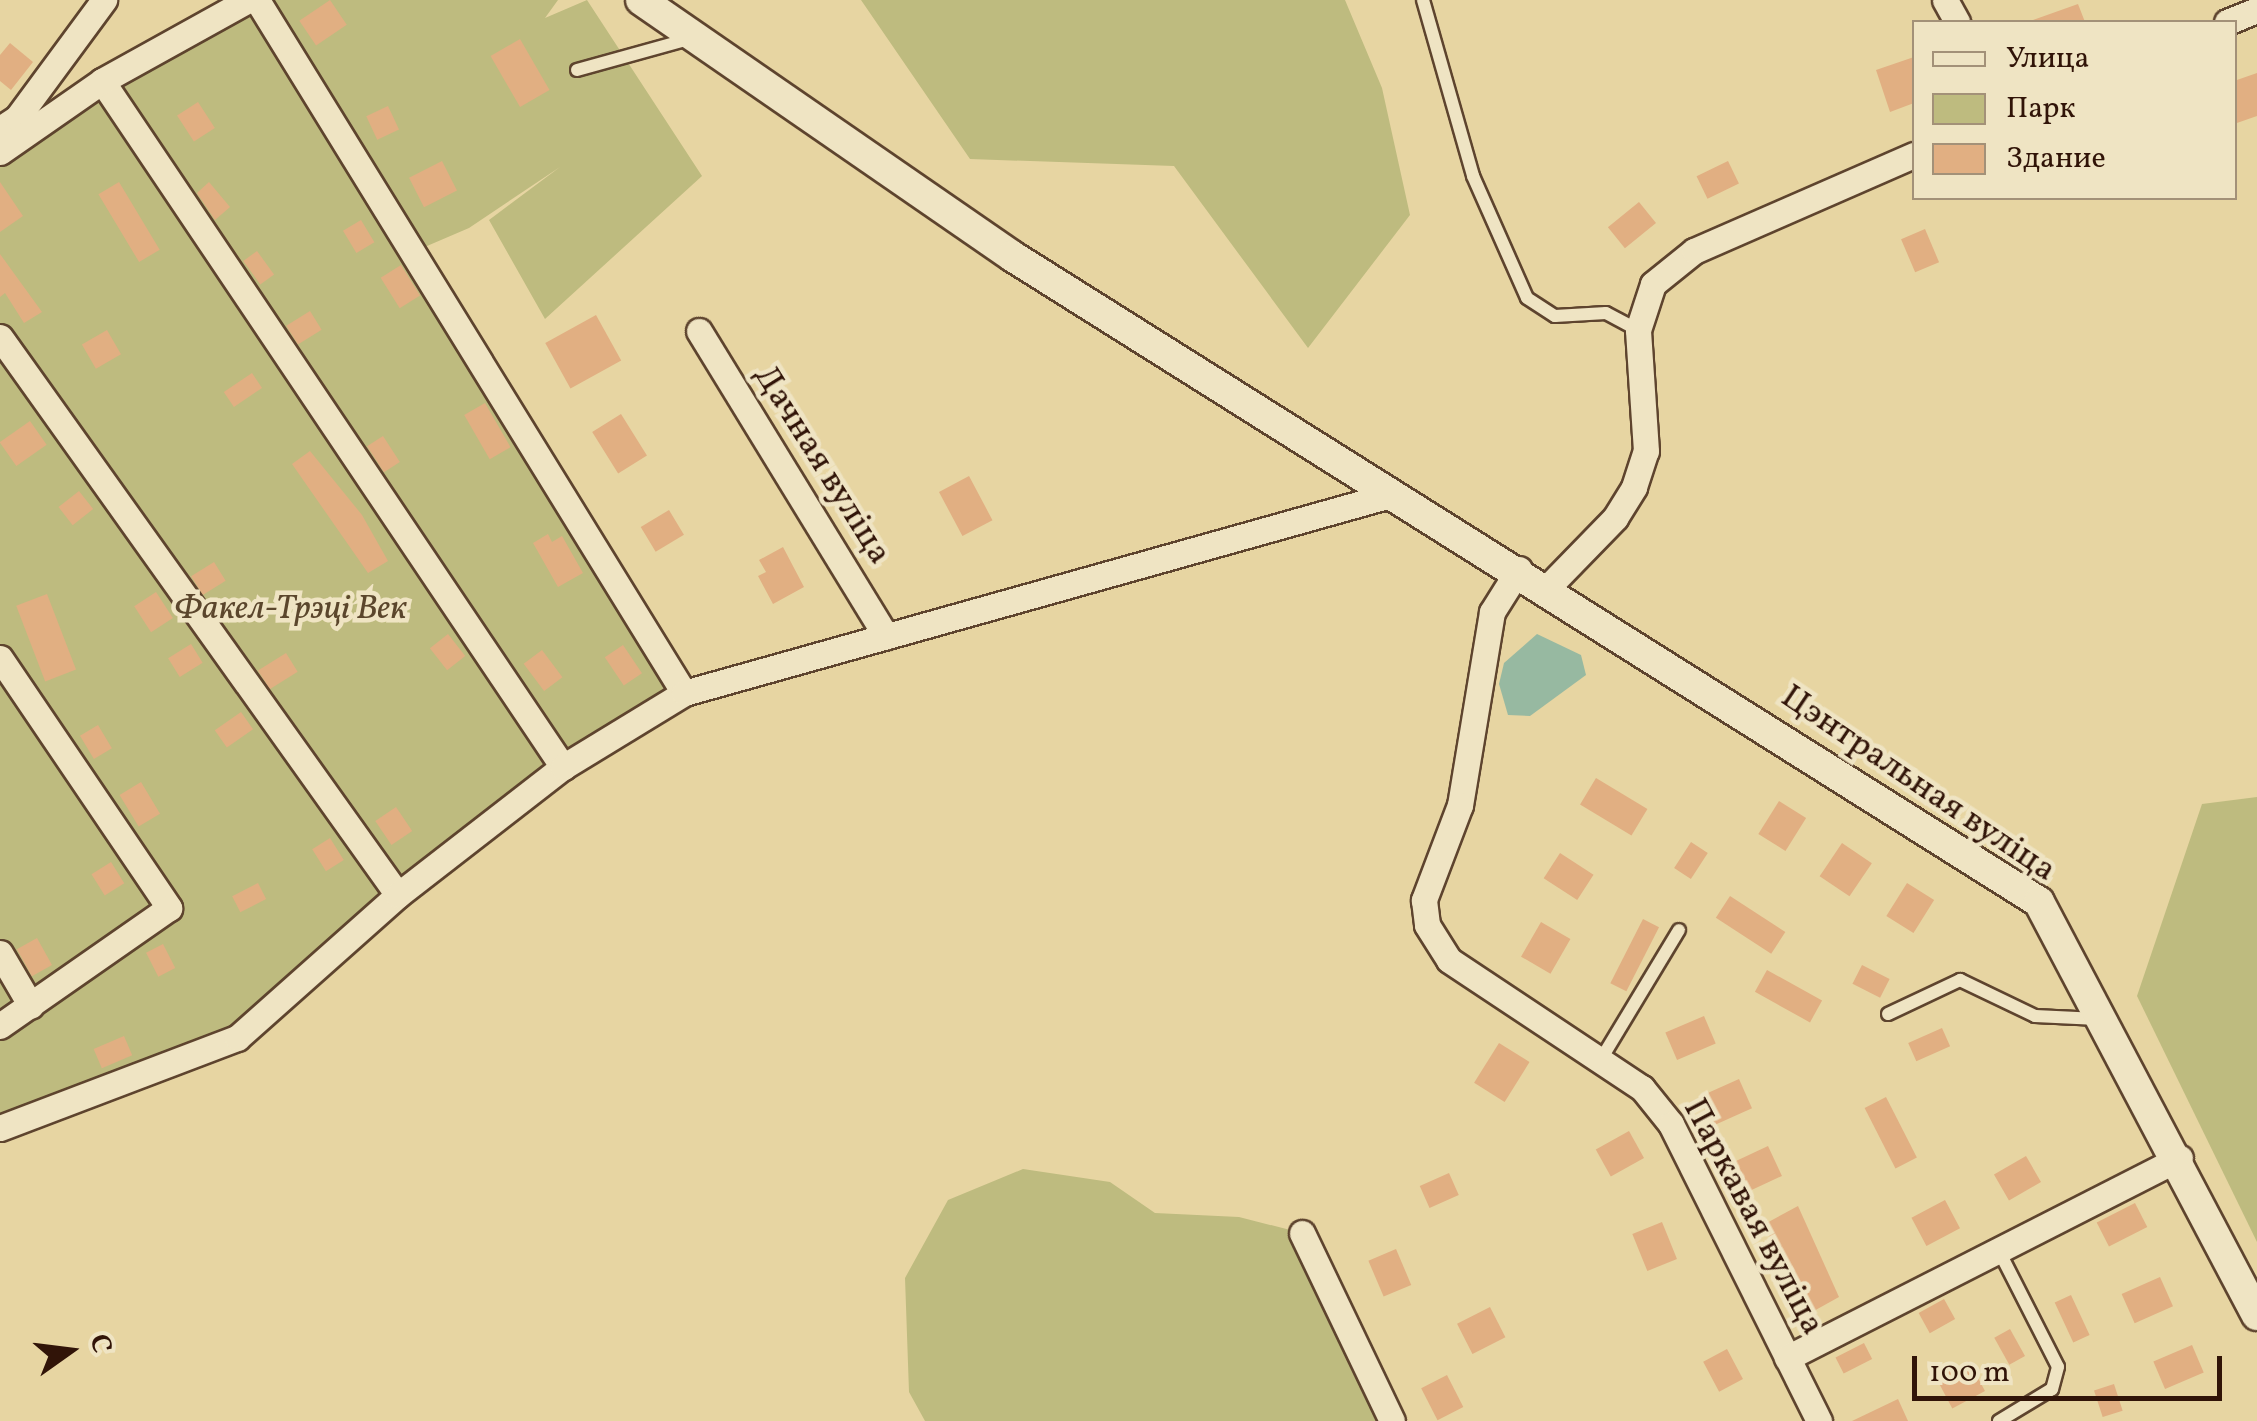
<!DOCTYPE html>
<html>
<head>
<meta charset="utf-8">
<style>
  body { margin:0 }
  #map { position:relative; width:2257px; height:1421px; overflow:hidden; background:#e7d5a2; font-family:Vollkorn,serif }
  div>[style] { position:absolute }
  .green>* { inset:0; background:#bebb7f }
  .water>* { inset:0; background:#97b9a1 }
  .building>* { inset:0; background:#e1af82; transform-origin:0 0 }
  .roads { filter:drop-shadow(2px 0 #5e442e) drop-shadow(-2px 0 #5e442e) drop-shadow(0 2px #5e442e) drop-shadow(0 -2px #5e442e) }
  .service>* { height:12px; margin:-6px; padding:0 6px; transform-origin:6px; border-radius:6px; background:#efe4c3 }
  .minor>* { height:25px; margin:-12.5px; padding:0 12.5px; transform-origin:12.5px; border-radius:12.5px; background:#efe4c3 }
  .tertiary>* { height:30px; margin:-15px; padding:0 15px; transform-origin:15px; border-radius:15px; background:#efe4c3 }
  span { translate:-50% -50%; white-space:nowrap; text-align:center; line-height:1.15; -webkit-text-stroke:9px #efe4c3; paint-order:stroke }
  .street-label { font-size:35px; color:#311408 }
  .park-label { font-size:35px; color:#5b462c; font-style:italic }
  .legend { position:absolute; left:1912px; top:20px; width:325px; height:180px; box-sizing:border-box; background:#efe4c3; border:2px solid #a39178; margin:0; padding:12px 18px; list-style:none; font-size:30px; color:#311408 }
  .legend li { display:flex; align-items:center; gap:20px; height:50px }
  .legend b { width:50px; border:2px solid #a39178 }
  .north { position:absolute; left:20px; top:1301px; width:100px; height:100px; -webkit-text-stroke:8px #efe4c3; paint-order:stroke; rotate:76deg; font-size:28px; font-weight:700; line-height:40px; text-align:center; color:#311408 }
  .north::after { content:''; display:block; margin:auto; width:35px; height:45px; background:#311408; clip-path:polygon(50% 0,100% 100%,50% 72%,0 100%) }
  .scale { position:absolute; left:1912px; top:1356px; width:310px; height:45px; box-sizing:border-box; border:5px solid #311408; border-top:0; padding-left:12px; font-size:30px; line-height:35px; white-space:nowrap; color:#311408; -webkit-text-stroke:8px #efe4c3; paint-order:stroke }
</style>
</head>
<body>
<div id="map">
  <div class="green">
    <i style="clip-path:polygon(248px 0,558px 0,545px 18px,587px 0,702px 176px,545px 319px,489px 220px,560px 167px,469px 228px,413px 252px,684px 693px,563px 767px,237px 1038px,0 1128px,0 152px)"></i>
    <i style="clip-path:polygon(861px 0,1345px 0,1382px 88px,1410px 215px,1308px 348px,1174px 166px,970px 159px)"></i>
    <i style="clip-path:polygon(2257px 797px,2257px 1242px,2137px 996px,2202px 804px)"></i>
    <i style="clip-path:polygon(1023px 1169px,1110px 1182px,1155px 1213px,1239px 1217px,1302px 1233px,1392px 1421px,925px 1421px,909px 1392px,905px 1278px,948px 1200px)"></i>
  </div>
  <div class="water">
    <i style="clip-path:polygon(1537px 634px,1581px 655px,1586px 675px,1530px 716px,1508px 715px,1499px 684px,1504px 663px)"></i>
  </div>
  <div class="building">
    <i style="left:330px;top:0;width:30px;height:37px;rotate:56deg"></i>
    <i style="clip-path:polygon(2078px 4px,2085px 22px,2033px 22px,2033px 20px)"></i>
    <i style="left:520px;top:39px;width:59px;height:34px;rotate:60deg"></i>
    <i style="clip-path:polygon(10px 43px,33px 62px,11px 90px,0 81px,0 55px)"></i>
    <i style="clip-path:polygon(1914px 57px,1914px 103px,1890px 112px,1876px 70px)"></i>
    <i style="clip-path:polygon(2257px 73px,2257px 116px,2234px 124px,2234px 81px)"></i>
    <i style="left:198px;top:102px;width:31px;height:25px;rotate:57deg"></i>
    <i style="left:388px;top:106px;width:26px;height:24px;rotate:65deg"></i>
    <i style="left:442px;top:161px;width:33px;height:37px;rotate:63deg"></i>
    <i style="left:1728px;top:161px;width:25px;height:35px;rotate:64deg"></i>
    <i style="clip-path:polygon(0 182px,23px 216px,0 232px)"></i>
    <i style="left:119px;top:182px;width:79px;height:24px;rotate:59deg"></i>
    <i style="clip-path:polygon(209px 182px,230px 207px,215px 220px,197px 193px)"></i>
    <i style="left:1639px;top:202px;width:27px;height:40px;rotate:51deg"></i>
    <i style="left:361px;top:220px;width:26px;height:21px;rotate:59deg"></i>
    <i style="left:1925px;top:229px;width:36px;height:26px;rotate:67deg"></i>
    <i style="left:257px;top:251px;width:29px;height:17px;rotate:54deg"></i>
    <i style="clip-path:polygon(0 254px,42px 312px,24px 323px,5px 293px,0 297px)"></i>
    <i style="left:401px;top:265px;width:36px;height:24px;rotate:58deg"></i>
    <i style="left:310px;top:311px;width:22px;height:28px;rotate:58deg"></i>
    <i style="left:596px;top:315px;width:52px;height:58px;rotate:61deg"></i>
    <i style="left:107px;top:330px;width:28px;height:29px;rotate:60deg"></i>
    <i style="left:252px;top:373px;width:18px;height:34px;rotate:56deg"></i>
    <i style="left:485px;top:403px;width:51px;height:24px;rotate:60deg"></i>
    <i style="left:621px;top:414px;width:49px;height:34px;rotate:58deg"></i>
    <i style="left:30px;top:421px;width:29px;height:37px;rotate:55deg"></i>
    <i style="left:383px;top:436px;width:31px;height:19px;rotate:57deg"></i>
    <i style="clip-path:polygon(310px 451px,362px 515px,388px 561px,368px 573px,292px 464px)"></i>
    <i style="left:969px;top:476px;width:50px;height:34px;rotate:62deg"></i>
    <i style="left:79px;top:491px;width:23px;height:26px;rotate:52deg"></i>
    <i style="left:669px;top:510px;width:29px;height:33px;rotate:59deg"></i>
    <i style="clip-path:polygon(548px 534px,552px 542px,562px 536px,583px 573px,558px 587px,533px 543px)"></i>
    <i style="clip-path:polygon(783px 547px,804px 587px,773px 604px,758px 576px,766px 572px,759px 560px)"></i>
    <i style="left:214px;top:562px;width:22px;height:27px;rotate:58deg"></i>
    <i style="left:156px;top:592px;width:31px;height:26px;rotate:57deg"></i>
    <i style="left:47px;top:594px;width:81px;height:33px;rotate:69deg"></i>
    <i style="left:448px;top:634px;width:28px;height:23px;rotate:52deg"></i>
    <i style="left:191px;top:644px;width:22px;height:27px;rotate:58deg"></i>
    <i style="left:623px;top:645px;width:34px;height:22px;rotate:56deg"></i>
    <i style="left:542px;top:650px;width:34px;height:23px;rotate:53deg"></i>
    <i style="left:286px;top:653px;width:22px;height:33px;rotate:58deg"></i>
    <i style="left:241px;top:712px;width:21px;height:32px;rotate:55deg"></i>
    <i style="left:98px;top:725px;width:27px;height:21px;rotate:59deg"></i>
    <i style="left:1596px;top:778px;width:60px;height:31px;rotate:31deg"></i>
    <i style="left:141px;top:782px;width:37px;height:25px;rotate:59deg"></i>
    <i style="left:1779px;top:801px;width:32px;height:39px;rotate:32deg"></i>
    <i style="left:396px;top:807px;width:29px;height:25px;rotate:56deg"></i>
    <i style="left:330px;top:838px;width:26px;height:21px;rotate:58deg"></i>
    <i style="left:1691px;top:842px;width:20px;height:31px;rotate:33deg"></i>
    <i style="left:1842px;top:843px;width:36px;height:40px;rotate:34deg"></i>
    <i style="left:1560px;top:853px;width:40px;height:30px;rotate:33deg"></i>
    <i style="left:111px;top:862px;width:25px;height:23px;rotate:58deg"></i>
    <i style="left:258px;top:883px;width:18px;height:29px;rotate:63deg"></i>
    <i style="left:1907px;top:883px;width:32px;height:39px;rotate:32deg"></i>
    <i style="left:1730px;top:896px;width:66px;height:26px;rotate:33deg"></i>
    <i style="left:1643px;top:919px;width:18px;height:72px;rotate:27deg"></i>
    <i style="left:1541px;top:922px;width:34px;height:40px;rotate:30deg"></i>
    <i style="left:37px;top:938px;width:31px;height:23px;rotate:61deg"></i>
    <i style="left:163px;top:944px;width:27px;height:19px;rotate:63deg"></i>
    <i style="left:1862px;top:965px;width:31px;height:21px;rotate:27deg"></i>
    <i style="left:1767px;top:970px;width:63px;height:25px;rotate:29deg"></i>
    <i style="left:1704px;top:1016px;width:30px;height:42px;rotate:67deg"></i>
    <i style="left:1942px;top:1028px;width:20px;height:37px;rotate:66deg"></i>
    <i style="left:124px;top:1036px;width:21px;height:33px;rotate:67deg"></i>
    <i style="left:1499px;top:1043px;width:36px;height:47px;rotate:32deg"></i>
    <i style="left:1739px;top:1079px;width:32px;height:44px;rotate:66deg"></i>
    <i style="left:1886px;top:1097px;width:68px;height:24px;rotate:63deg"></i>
    <i style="left:1629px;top:1131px;width:31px;height:38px;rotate:61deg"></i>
    <i style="left:1768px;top:1146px;width:33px;height:40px;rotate:65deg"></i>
    <i style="left:2026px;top:1156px;width:30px;height:37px;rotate:60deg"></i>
    <i style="left:1449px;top:1173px;width:24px;height:32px;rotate:66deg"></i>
    <i style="left:1945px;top:1200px;width:32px;height:38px;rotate:62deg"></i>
    <i style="left:2135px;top:1203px;width:27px;height:43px;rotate:63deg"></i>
    <i style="clip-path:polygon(1798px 1206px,1839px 1297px,1812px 1312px,1763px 1225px)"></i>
    <i style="left:1662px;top:1222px;width:40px;height:32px;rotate:68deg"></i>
    <i style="left:1396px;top:1249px;width:39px;height:30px;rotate:67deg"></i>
    <i style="left:2160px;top:1277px;width:32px;height:42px;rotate:66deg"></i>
    <i style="left:2071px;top:1295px;width:44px;height:18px;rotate:65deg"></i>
    <i style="left:1944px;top:1299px;width:23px;height:29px;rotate:61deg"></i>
    <i style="left:1490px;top:1307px;width:34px;height:37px;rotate:63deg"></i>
    <i style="left:2010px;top:1329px;width:31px;height:18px;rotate:61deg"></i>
    <i style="left:1864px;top:1343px;width:18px;height:32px;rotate:63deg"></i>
    <i style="left:2192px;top:1345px;width:30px;height:42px;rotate:67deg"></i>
    <i style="left:1727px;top:1349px;width:34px;height:27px;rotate:62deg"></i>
    <i style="left:1969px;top:1361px;width:34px;height:37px;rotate:62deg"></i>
    <i style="left:1447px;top:1375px;width:36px;height:29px;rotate:63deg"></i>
    <i style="left:2114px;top:1384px;width:28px;height:21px;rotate:72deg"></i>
    <i style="clip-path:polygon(1898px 1399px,1908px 1421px,1852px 1421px)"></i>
  </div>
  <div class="roads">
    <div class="service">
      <i style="left:1423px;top:0;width:183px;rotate:74.1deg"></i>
      <i style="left:1473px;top:176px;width:133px;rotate:66.1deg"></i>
      <i style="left:1527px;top:298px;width:33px;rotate:33deg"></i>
      <i style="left:1555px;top:316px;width:51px;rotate:-3.4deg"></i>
      <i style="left:1606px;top:313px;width:36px;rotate:28deg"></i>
      <i style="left:577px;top:70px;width:119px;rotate:-15.5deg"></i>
      <i style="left:1888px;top:1014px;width:80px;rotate:-25.3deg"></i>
      <i style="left:1960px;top:980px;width:83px;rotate:25.6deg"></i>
      <i style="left:2035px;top:1016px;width:63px;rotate:2.7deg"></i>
      <i style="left:1603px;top:1056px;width:147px;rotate:-58.9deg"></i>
      <i style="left:1998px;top:1249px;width:132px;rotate:63deg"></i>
      <i style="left:2058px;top:1367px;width:23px;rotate:105deg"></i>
      <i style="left:2052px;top:1389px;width:62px;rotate:148.9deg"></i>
    </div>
    <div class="minor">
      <i style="left:257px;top:0;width:814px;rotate:58.36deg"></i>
      <i style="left:1945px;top:0;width:25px;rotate:61deg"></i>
      <i style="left:2227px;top:22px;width:32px;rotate:-22deg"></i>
      <i style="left:102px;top:81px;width:827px;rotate:56.1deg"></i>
      <i style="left:0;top:129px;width:20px;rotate:-33deg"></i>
      <i style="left:17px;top:118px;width:147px;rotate:-53.6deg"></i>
      <i style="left:0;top:152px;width:124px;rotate:-34.8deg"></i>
      <i style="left:102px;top:81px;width:167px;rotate:-29deg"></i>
      <i style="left:699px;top:331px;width:358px;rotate:58.5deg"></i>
      <i style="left:0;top:337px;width:685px;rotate:54.5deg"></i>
      <i style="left:1519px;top:569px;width:51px;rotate:122.1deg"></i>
      <i style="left:1492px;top:612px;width:196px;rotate:99.4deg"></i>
      <i style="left:1460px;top:805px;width:102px;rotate:110.8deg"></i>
      <i style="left:1424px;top:900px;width:25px;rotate:83deg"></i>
      <i style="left:1427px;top:925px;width:41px;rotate:57.8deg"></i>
      <i style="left:1449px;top:960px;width:232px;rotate:33.6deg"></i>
      <i style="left:1642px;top:1088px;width:46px;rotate:51.1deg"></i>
      <i style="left:1671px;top:1124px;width:332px;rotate:63.5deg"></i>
      <i style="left:1547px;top:588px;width:98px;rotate:-45.8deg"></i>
      <i style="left:1615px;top:518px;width:36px;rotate:-58deg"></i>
      <i style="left:1634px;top:487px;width:38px;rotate:-72deg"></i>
      <i style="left:1646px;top:451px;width:121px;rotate:-93.8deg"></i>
      <i style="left:1638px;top:330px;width:48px;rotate:-71.9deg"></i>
      <i style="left:1653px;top:284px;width:53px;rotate:-38.8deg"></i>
      <i style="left:1694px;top:251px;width:240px;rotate:-23.6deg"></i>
      <i style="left:0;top:658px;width:302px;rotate:55.9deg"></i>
      <i style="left:169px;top:908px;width:206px;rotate:145.1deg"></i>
      <i style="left:0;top:953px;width:61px;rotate:59.7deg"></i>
      <i style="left:0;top:1128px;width:254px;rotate:-20.8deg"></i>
      <i style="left:237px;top:1038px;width:215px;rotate:-41.6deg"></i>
      <i style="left:398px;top:895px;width:209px;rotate:-37.8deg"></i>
      <i style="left:563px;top:767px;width:142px;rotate:-31.4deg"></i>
      <i style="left:684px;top:693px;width:737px;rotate:-15.66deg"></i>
      <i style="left:1302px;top:1233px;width:208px;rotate:64.4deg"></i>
      <i style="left:1787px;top:1358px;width:441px;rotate:-27deg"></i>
    </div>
    <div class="tertiary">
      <i style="left:641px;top:0;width:451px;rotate:34.6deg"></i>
      <i style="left:1012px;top:256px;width:1213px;rotate:32.17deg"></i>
      <i style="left:2039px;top:902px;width:467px;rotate:62.2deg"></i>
    </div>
  </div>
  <div class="street-label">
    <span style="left:822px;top:465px;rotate:58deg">Дачная вуліца</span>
    <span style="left:1918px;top:784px;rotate:34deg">Цэнтральная вуліца</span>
    <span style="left:1753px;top:1217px;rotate:62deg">Паркавая вуліца</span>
  </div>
  <div class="park-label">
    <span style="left:290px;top:609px">Факел-Трэці Век</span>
  </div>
  <ul class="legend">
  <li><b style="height:12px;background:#efe4c3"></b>Улица</li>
  <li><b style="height:28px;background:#bebb7f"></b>Парк</li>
  <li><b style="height:28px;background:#e1af82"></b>Здание</li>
  </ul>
  <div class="north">С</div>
  <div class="scale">100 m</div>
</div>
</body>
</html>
